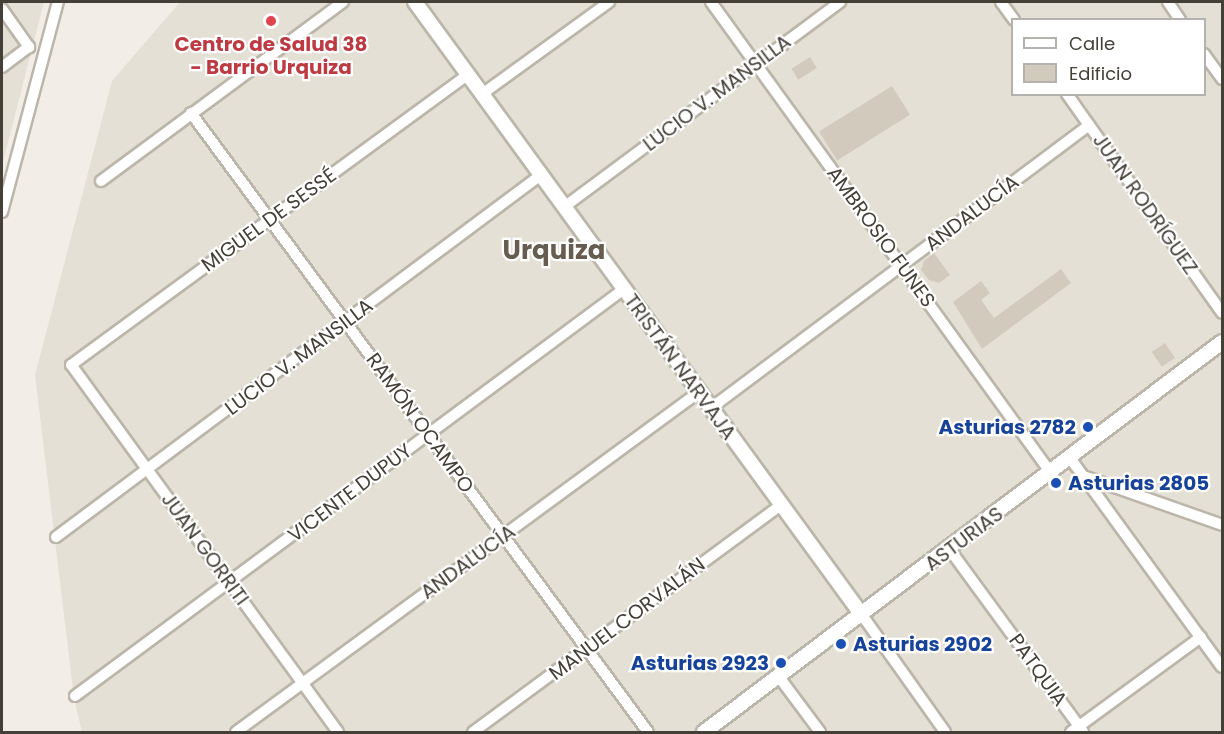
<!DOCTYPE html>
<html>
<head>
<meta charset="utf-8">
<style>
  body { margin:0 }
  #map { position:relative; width:1224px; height:734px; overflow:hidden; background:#f2eee7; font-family:Poppins,sans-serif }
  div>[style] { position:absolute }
  .residential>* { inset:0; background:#e5e0d5 }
  .building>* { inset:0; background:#d2cabd; transform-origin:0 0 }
  .roads { filter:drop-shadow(2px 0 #bcb6aa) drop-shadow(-2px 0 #bcb6aa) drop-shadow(0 2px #bcb6aa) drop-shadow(0 -2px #bcb6aa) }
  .minor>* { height:10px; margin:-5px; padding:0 5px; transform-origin:5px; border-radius:5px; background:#fff }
  .tertiary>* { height:14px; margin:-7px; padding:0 7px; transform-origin:7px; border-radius:7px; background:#fff }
  .dots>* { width:16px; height:16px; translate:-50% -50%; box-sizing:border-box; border:3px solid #fff; border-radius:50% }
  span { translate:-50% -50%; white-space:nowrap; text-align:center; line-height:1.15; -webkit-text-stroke:4.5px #fff; paint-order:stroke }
  .health-label { font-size:20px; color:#be3a42; font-weight:700 }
  .street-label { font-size:20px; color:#443f37 }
  .transit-label { font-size:20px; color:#164399; font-weight:700 }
  .right { translate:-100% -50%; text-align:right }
  .left { translate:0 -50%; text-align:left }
  .district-label { font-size:26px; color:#665c4f; font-weight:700 }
  .frame { position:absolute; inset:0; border:3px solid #443f37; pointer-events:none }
  .legend { position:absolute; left:1011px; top:18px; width:195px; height:78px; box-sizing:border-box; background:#fff; border:2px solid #b4b2af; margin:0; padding:8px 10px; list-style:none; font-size:18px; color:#443f37 }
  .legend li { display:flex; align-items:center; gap:12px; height:30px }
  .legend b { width:30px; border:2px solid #b4b2af }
</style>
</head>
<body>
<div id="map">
  <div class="residential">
    <i style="clip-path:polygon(2px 2px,44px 2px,2px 166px)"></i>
    <i style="clip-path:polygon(evenodd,180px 2px,1222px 2px,1222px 732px,82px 732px,74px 698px,35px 375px,112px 81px,180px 2px,1012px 20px,1204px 20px,1204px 94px,1012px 94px,1012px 20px)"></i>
  </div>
  <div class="building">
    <i style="left:810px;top:57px;width:13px;height:22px;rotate:58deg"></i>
    <i style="left:892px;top:86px;width:34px;height:86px;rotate:58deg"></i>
    <i style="clip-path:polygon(934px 253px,950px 275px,939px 283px,929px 280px,921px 270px,924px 261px)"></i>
    <i style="clip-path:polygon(1061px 269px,1071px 283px,982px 349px,953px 302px,981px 281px,990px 293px,981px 300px,994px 318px)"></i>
    <i style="left:1165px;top:343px;width:18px;height:16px;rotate:56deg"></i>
  </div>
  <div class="roads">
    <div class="minor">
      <i style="left:711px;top:2px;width:581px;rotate:54.18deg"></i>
      <i style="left:1001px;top:2px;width:22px;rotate:54deg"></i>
      <i style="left:1168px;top:2px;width:22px;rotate:56deg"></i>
      <i style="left:2px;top:9px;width:47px;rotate:54.6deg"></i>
      <i style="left:1204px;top:54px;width:31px;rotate:54deg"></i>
      <i style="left:2px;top:67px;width:34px;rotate:-37deg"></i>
      <i style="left:482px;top:94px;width:157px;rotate:-35.9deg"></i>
      <i style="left:1067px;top:94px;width:268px;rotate:54.7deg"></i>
      <i style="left:191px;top:113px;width:769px;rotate:53.56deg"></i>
      <i style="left:101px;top:181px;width:301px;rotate:-36.5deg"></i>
      <i style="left:564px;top:207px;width:344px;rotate:-36.6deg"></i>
      <i style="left:2px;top:212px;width:217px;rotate:-75.1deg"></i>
      <i style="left:711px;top:408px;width:472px;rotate:-36.8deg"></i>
      <i style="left:1070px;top:458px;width:258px;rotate:54deg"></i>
      <i style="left:1086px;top:477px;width:144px;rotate:19.4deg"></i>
      <i style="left:56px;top:537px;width:605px;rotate:-36.74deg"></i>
      <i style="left:950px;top:550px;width:225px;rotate:53.8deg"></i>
      <i style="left:862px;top:615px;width:143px;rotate:54.6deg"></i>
      <i style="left:779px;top:677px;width:69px;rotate:53.3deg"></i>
      <i style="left:75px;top:696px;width:683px;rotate:-36.55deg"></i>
      <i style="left:236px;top:732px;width:574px;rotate:-36.29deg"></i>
      <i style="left:338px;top:732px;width:454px;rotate:-126deg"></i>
      <i style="left:71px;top:365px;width:492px;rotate:-36.2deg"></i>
      <i style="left:473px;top:732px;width:383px;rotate:-36.4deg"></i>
      <i style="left:1071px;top:732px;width:161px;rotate:-36.2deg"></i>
    </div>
    <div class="tertiary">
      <i style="left:415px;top:2px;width:759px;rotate:53.9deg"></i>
      <i style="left:704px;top:732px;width:648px;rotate:-36.98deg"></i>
    </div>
  </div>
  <div class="dots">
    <i style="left:271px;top:21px;background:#e0444e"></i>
    <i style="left:1088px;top:427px;background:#1a4fb4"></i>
    <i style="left:1056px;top:483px;background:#1a4fb4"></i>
    <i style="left:841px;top:644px;background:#1a4fb4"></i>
    <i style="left:781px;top:663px;background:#1a4fb4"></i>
  </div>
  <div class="health-label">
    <span style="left:271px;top:56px">Centro de Salud 38<br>- Barrio Urquiza</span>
  </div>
  <div class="street-label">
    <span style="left:717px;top:93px;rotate:-37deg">LUCIO V. MANSILLA</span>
    <span style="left:1145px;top:204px;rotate:55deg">JUAN RODRÍGUEZ</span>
    <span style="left:972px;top:213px;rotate:-37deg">ANDALUCÍA</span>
    <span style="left:269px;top:220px;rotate:-36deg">MIGUEL DE SESSÉ</span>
    <span style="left:881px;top:237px;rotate:54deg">AMBROSIO FUNES</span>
    <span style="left:299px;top:357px;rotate:-37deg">LUCIO V. MANSILLA</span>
    <span style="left:680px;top:367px;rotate:54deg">TRISTÁN NARVAJA</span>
    <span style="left:420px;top:423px;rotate:54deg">RAMÓN OCAMPO</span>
    <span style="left:350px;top:493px;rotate:-37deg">VICENTE DUPUY</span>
    <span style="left:964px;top:539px;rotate:-37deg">ASTURIAS</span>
    <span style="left:205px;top:549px;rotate:54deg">JUAN GORRITI</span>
    <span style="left:468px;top:562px;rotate:-36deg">ANDALUCÍA</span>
    <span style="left:627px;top:619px;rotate:-37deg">MANUEL CORVALÁN</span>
    <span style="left:1038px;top:670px;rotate:54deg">PATQUIA</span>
  </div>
  <div class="transit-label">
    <span class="right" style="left:1076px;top:427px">Asturias 2782</span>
    <span class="left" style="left:1068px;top:483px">Asturias 2805</span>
    <span class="left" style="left:853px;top:644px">Asturias 2902</span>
    <span class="right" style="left:769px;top:663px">Asturias 2923</span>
  </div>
  <div class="district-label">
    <span style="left:554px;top:251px">Urquiza</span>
  </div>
  <div class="frame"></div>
  <ul class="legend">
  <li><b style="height:8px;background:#fff"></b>Calle</li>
  <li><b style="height:16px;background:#d2cabd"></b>Edificio</li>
  </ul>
</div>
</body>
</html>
